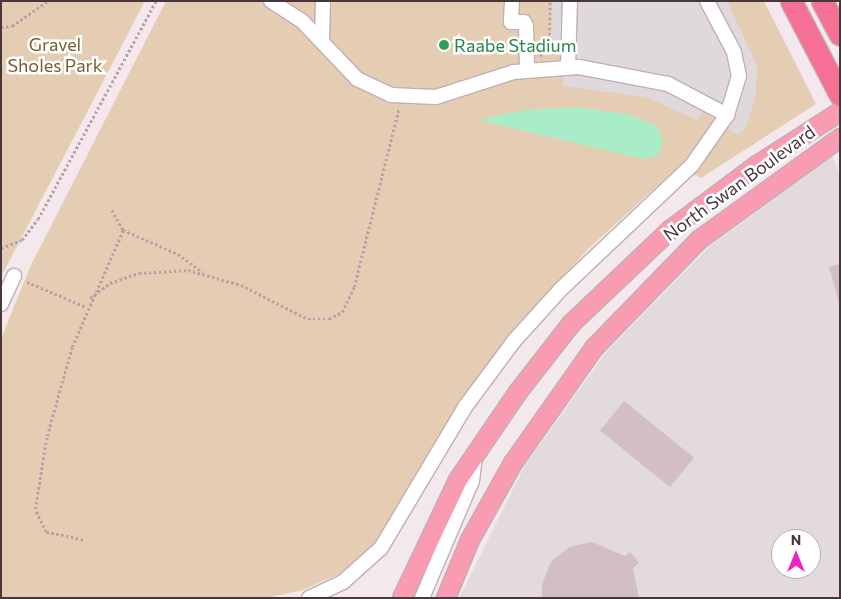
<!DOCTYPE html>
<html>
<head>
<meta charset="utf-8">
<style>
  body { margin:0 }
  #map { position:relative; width:841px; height:599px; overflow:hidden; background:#f3e8eb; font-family:Commissioner,sans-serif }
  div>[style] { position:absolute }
  .industrial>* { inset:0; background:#e3dadd }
  .green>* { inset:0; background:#e5cdb3 }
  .parking>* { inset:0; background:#dfd9db }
  .water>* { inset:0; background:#a8edc8 }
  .building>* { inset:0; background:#d4bec6; transform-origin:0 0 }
  .path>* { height:2.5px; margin-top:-1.25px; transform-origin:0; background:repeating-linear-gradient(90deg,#bf9da7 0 2.5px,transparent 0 5px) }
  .roads { filter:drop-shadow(1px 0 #c1aeb4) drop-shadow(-1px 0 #c1aeb4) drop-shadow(0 1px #c1aeb4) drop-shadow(0 -1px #c1aeb4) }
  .minor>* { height:14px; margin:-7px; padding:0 7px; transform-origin:7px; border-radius:7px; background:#fff }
  .major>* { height:18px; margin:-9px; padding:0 9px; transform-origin:9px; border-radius:9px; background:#f99cb1 }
  .highway>* { height:21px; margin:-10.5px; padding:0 10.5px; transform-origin:10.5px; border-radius:10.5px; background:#f67096 }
  .dots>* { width:14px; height:14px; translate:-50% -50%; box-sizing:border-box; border:2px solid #fff; border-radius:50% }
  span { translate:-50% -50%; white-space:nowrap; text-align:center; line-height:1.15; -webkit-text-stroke:5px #fff; paint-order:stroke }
  .park-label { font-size:18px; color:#765e2d }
  .leisure-label { font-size:18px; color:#27864d }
  .left { translate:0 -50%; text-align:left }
  .street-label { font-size:18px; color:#46373c }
  .frame { position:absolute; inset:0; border:2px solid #46373c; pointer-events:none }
  .north { position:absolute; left:771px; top:529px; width:50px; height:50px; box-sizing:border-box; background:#fff; border:1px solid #b5afb1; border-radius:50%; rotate:0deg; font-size:14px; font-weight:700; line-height:20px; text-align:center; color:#46373c }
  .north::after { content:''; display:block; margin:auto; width:18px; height:22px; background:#ef24c5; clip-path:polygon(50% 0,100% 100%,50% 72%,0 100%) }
</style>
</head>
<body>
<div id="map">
  <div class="industrial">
    <i style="clip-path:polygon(evenodd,833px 156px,840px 178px,840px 598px,459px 598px,525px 465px,607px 351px,709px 247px,833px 156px,781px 539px,811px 539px,811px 569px,781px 569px,781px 539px)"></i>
  </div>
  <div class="green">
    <i style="clip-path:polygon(1px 1px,145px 1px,1px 277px)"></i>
    <i style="clip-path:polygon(166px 1px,764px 1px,816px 104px,701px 178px,679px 166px,588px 249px,500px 347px,440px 433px,384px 531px,371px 548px,339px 574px,303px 590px,266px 598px,1px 598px,1px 339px,30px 267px)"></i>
  </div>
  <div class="parking">
    <i style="clip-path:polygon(552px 1px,727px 1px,757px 66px,756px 95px,746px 127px,738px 135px,703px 112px,697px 120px,646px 97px,563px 86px,563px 46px,551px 45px)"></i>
  </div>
  <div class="water">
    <i style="clip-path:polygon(575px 107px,627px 114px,657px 126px,663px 142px,658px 156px,643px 159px,479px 120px,518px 111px)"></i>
  </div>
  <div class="building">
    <i style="clip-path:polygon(840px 264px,840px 303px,839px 303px,829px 267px)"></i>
    <i style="left:624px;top:401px;width:90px;height:38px;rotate:39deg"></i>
    <i style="clip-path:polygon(592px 542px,625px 556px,630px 552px,639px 563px,633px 568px,639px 598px,542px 598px,542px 584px,551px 562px,569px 547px)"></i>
  </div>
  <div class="path">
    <i style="left:1px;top:27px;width:11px;rotate:-5deg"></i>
    <i style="left:12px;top:26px;width:44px;rotate:-34.8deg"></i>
    <i style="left:540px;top:56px;width:14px;rotate:-51deg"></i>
    <i style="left:549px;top:45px;width:44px;rotate:-88.7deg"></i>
    <i style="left:112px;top:210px;width:23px;rotate:61deg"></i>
    <i style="left:123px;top:230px;width:60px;rotate:23.6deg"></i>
    <i style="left:178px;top:254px;width:31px;rotate:36deg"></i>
    <i style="left:1px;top:248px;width:22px;rotate:-21deg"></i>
    <i style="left:22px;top:240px;width:26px;rotate:-53deg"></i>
    <i style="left:38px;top:219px;width:248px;rotate:-61.6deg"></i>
    <i style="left:27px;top:282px;width:64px;rotate:23deg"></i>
    <i style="left:90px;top:298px;width:25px;rotate:-37deg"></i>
    <i style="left:110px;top:283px;width:31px;rotate:-19deg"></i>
    <i style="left:139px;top:273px;width:49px;rotate:-3.5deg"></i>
    <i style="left:188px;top:270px;width:55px;rotate:15.8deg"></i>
    <i style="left:241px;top:285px;width:75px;rotate:26.9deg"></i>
    <i style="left:308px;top:319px;width:21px"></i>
    <i style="left:329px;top:319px;width:15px;rotate:-28deg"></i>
    <i style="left:342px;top:312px;width:28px;rotate:-64deg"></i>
    <i style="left:354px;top:287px;width:185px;rotate:-75.9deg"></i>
    <i style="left:83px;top:540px;width:38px;rotate:-168deg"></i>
    <i style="left:46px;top:532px;width:25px;rotate:-116deg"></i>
    <i style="left:35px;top:509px;width:74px;rotate:-80.7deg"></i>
    <i style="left:47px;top:436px;width:92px;rotate:-74.3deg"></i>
    <i style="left:72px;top:347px;width:128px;rotate:-66.4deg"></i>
  </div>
  <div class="roads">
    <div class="minor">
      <i style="left:271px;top:1px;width:38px;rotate:33deg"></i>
      <i style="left:303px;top:22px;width:79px;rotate:46.5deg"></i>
      <i style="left:357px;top:79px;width:38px;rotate:25deg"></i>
      <i style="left:391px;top:95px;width:45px;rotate:2.5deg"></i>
      <i style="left:436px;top:97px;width:82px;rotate:-17.8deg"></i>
      <i style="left:514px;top:72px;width:65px;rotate:-4.4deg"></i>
      <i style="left:579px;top:67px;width:91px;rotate:10.8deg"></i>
      <i style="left:668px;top:84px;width:67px;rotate:27.7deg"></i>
      <i style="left:512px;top:1px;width:21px;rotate:93deg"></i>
      <i style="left:511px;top:22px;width:13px"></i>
      <i style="left:524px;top:22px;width:4px;rotate:63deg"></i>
      <i style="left:526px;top:26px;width:44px;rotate:88.7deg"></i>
      <i style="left:322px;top:41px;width:40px;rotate:-88.6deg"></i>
      <i style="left:568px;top:67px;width:66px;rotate:-88.3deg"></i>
      <i style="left:1px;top:304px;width:31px;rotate:-65deg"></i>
      <i style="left:309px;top:598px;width:38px;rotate:-25deg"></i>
      <i style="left:343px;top:582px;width:51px;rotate:-41.8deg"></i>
      <i style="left:381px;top:548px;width:164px;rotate:-59.2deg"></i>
      <i style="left:465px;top:407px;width:82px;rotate:-53.4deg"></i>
      <i style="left:514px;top:341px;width:70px;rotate:-47.9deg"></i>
      <i style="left:561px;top:289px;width:180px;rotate:-43.4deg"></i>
      <i style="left:692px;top:165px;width:61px;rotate:-55deg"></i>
      <i style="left:727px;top:115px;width:41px;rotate:-72.9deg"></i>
      <i style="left:739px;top:76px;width:25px;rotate:-102deg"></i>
      <i style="left:734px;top:52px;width:58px;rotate:-117.9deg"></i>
      <i style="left:422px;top:598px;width:127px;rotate:-66.9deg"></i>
      <i style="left:472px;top:481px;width:26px;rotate:-83deg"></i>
    </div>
    <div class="major">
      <i style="left:402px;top:598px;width:131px;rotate:-64.6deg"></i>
      <i style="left:458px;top:480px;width:107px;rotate:-55.7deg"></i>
      <i style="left:518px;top:392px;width:88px;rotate:-52deg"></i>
      <i style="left:572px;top:323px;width:135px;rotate:-43.5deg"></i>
      <i style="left:670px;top:230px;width:109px;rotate:-36.8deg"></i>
      <i style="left:757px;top:165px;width:98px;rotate:-32.6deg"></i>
      <i style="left:446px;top:598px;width:63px;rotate:-67.5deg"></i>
      <i style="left:470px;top:540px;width:88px;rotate:-60.8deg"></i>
      <i style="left:513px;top:463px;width:141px;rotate:-54.8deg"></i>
      <i style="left:594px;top:348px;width:151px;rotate:-45.8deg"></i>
      <i style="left:699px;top:240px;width:174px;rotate:-35.9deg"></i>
    </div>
    <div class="highway">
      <i style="left:791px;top:1px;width:106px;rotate:62.5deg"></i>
      <i style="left:822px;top:1px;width:38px;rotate:62deg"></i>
    </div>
  </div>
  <div class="dots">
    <i style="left:444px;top:45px;background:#2e9e5b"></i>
  </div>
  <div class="park-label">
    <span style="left:55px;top:55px">Gravel<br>Sholes Park</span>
  </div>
  <div class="leisure-label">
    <span class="left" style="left:454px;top:45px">Raabe Stadium</span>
  </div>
  <div class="street-label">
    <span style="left:739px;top:183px;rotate:-36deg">North Swan Boulevard</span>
  </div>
  <div class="frame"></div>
  <div class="north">N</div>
</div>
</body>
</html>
